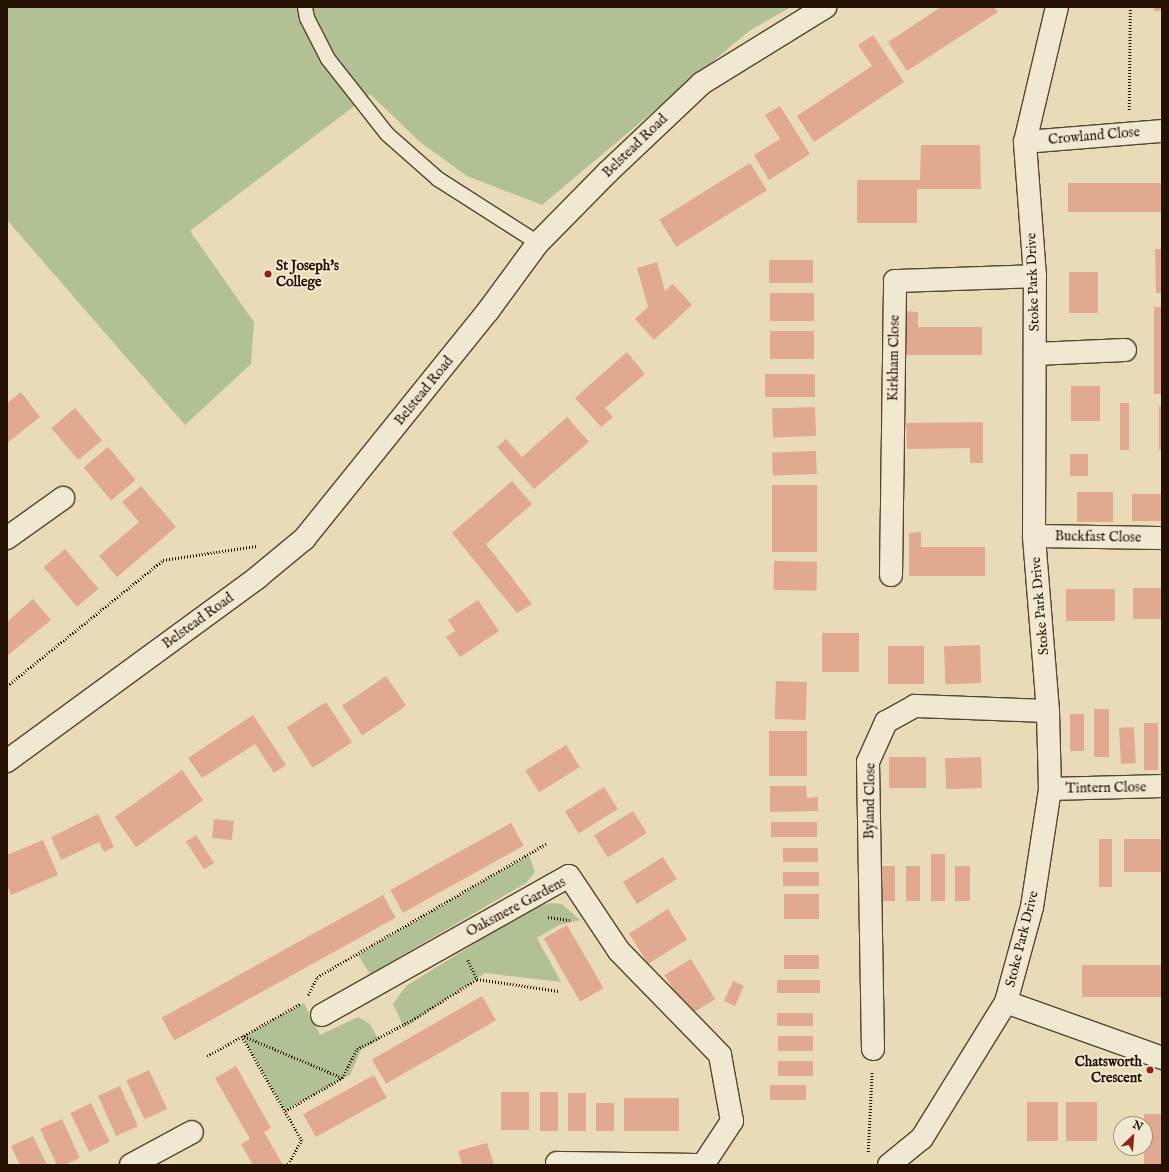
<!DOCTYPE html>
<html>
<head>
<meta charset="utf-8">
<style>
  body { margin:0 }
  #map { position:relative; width:1169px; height:1172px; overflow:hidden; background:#eadbb8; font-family:"IM FELL English",serif }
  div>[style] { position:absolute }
  .green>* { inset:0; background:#b1c194 }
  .building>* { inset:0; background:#e1a990; transform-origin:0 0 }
  .path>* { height:2.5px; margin-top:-1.25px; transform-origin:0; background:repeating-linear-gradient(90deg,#241101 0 1px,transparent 0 3px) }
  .roads { filter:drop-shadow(1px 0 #56442f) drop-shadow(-1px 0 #56442f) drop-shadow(0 1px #56442f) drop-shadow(0 -1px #56442f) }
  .service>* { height:14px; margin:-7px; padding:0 7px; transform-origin:7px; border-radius:7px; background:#f1e8d1 }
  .minor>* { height:22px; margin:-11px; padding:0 11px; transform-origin:11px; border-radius:11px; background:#f1e8d1 }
  .tertiary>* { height:22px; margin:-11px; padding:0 11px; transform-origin:11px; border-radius:11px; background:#f1e8d1 }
  .dots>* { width:11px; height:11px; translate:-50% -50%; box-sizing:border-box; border:2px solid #f1e8d1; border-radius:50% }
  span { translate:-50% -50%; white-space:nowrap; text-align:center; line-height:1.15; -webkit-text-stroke:4px #f1e8d1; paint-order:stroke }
  .street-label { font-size:14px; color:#241101 }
  .poi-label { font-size:14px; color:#241101; font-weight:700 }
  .left { translate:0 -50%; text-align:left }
  .right { translate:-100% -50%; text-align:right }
  .frame { position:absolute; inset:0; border:8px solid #241101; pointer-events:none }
  .north { position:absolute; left:1113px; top:1116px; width:40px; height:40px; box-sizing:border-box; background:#f1e8d1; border:1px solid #9f927e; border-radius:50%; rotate:25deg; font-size:11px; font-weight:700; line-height:16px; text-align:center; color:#241101 }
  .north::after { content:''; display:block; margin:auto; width:14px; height:18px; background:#8f2418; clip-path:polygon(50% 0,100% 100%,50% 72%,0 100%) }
</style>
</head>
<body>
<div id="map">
  <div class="green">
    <i style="clip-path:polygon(7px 7px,791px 7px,749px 31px,542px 205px,467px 176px,420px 142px,370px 94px,190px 231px,254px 322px,251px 364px,185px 425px,7px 220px)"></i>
    <i style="clip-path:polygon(529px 855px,535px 872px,526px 883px,370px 974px,358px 955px)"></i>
    <i style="clip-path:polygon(551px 903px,562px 904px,580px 920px,559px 925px,537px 938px,561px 982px,485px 973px,404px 1028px,393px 1004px,406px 986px,534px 907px)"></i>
    <i style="clip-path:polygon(304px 1003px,320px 1035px,358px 1017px,370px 1024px,379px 1040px,361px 1050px,350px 1075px,285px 1110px,243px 1037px)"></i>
  </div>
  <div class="building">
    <i style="clip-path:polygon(941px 7px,994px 7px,998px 12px,907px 71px,888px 42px)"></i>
    <i style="left:1154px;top:7px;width:8px;height:4px"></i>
    <i style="clip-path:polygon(873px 35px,904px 82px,814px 142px,797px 116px,872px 66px,858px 45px)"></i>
    <i style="clip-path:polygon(780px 106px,810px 154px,769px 180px,754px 155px,780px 139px,765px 115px)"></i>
    <i style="clip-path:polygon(921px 145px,980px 145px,981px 189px,917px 189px,917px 223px,857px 223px,857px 180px,920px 180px)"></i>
    <i style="left:750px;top:163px;width:32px;height:107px;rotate:58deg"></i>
    <i style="left:1162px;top:183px;width:29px;height:94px;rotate:90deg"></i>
    <i style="clip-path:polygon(1155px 249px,1162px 249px,1162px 293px,1156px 293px)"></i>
    <i style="left:769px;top:260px;width:44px;height:23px"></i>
    <i style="clip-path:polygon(657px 262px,665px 291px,673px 284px,692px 305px,654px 340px,635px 319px,648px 307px,637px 268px)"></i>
    <i style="left:1098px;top:272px;width:41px;height:29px;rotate:90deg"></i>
    <i style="left:770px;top:293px;width:44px;height:28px"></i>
    <i style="left:1154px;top:307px;width:8px;height:87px"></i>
    <i style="clip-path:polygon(905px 311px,918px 312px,918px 327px,982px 327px,982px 355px,905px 355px)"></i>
    <i style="left:814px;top:331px;width:28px;height:44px;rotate:90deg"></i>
    <i style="clip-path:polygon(627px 352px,645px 374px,605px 408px,613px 417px,601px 427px,575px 398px)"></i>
    <i style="left:815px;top:374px;width:23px;height:50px;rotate:90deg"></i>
    <i style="left:1071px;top:386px;width:29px;height:35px"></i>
    <i style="clip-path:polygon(21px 392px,40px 417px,7px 443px,7px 403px)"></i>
    <i style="left:1120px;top:403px;width:9px;height:47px"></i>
    <i style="left:1159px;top:406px;width:3px;height:44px"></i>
    <i style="left:815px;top:407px;width:29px;height:43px;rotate:88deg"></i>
    <i style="left:75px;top:408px;width:42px;height:31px;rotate:50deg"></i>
    <i style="clip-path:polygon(567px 417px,589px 442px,534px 489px,497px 447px,506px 439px,522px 457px)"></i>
    <i style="clip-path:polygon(983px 422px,983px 463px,970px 463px,970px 448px,907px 449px,906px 423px)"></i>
    <i style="left:108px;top:447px;width:43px;height:32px;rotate:50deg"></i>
    <i style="left:816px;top:451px;width:23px;height:44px;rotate:88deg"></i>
    <i style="left:1070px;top:454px;width:18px;height:22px"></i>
    <i style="clip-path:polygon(512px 481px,532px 504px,486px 544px,532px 604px,517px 613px,452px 533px)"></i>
    <i style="left:772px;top:485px;width:45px;height:67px"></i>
    <i style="clip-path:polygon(141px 486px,176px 527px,117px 577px,99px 556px,139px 522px,122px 502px)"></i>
    <i style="left:1077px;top:492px;width:36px;height:30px"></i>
    <i style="left:1132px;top:494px;width:30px;height:27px"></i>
    <i style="clip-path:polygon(921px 532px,921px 547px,985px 547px,985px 576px,909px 576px,909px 533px)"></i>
    <i style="left:65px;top:549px;width:52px;height:28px;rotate:50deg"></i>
    <i style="left:774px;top:561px;width:43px;height:29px;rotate:1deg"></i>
    <i style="left:1133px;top:588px;width:29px;height:31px"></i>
    <i style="left:1066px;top:589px;width:49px;height:32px"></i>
    <i style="clip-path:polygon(33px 599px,51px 620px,7px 656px,7px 622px)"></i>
    <i style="clip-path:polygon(478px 600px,499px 631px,460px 657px,446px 637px,455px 631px,448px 620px)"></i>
    <i style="left:822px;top:633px;width:37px;height:39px"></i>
    <i style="left:980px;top:645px;width:38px;height:36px;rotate:88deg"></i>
    <i style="left:888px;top:646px;width:36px;height:38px"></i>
    <i style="left:386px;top:676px;width:36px;height:53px;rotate:56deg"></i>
    <i style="left:776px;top:681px;width:31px;height:38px;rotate:2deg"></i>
    <i style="left:326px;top:702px;width:48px;height:47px;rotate:57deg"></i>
    <i style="left:1094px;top:709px;width:15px;height:48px"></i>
    <i style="left:1070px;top:714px;width:14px;height:37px"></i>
    <i style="clip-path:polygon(253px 715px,286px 765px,274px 773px,255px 744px,202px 778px,188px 758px)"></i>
    <i style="left:1144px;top:723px;width:14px;height:47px"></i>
    <i style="left:1134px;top:727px;width:36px;height:15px;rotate:87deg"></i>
    <i style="left:769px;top:731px;width:38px;height:45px"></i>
    <i style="left:566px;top:745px;width:26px;height:48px;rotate:58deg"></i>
    <i style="left:889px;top:757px;width:37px;height:31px"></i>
    <i style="left:981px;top:757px;width:31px;height:36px;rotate:88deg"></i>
    <i style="left:182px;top:770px;width:37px;height:82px;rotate:55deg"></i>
    <i style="clip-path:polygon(770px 786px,806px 786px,807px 798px,818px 797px,818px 811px,770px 812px)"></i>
    <i style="left:604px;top:787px;width:26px;height:46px;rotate:58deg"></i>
    <i style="left:633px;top:811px;width:26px;height:46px;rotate:58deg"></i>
    <i style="clip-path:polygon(98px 814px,114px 847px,104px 852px,99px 842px,61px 860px,51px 837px)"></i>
    <i style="left:214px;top:819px;width:20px;height:19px;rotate:6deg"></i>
    <i style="left:771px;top:822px;width:46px;height:15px"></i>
    <i style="left:511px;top:823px;width:26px;height:138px;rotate:61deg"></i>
    <i style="left:196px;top:835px;width:33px;height:12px;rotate:57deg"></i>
    <i style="left:1099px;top:839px;width:13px;height:48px"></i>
    <i style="left:1162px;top:839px;width:33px;height:38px;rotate:90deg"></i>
    <i style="clip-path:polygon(43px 840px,58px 875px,11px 895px,7px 885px,7px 855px)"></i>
    <i style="left:783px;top:848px;width:35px;height:14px"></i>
    <i style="left:931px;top:854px;width:14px;height:47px"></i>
    <i style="left:663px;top:857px;width:26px;height:47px;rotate:58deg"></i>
    <i style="left:881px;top:866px;width:14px;height:35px"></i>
    <i style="left:906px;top:866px;width:14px;height:35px"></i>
    <i style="left:955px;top:866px;width:15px;height:35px"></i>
    <i style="left:783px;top:872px;width:36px;height:14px"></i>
    <i style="left:784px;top:894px;width:35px;height:25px"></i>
    <i style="left:383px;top:895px;width:26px;height:253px;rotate:61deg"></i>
    <i style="left:668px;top:909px;width:36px;height:46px;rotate:58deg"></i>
    <i style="left:567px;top:925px;width:73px;height:27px;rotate:60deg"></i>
    <i style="left:819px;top:955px;width:14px;height:35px;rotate:90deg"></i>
    <i style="left:691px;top:959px;width:47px;height:31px;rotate:59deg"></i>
    <i style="left:1162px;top:965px;width:32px;height:80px;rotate:90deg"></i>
    <i style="left:777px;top:980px;width:43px;height:13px"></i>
    <i style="left:733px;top:981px;width:12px;height:22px;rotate:24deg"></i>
    <i style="left:482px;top:996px;width:28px;height:127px;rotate:60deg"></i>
    <i style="left:777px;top:1013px;width:36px;height:13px"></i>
    <i style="left:778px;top:1036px;width:35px;height:15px"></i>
    <i style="left:778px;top:1061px;width:35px;height:15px"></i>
    <i style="clip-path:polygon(236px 1066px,271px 1128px,264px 1132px,283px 1165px,253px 1165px,241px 1144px,250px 1139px,215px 1078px)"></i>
    <i style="left:149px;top:1070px;width:43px;height:25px;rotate:65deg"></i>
    <i style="left:374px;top:1075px;width:26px;height:81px;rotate:61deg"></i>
    <i style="left:770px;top:1085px;width:36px;height:15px"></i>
    <i style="left:120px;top:1086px;width:44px;height:24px;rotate:66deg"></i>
    <i style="left:501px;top:1092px;width:28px;height:38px"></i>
    <i style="left:540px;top:1092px;width:18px;height:39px"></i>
    <i style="left:568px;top:1093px;width:18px;height:38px"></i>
    <i style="left:624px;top:1098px;width:55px;height:33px"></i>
    <i style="left:1027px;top:1102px;width:31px;height:39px"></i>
    <i style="left:1066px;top:1102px;width:31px;height:39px"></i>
    <i style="left:91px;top:1103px;width:43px;height:23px;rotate:64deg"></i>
    <i style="left:596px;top:1103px;width:18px;height:28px"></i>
    <i style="left:1144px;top:1114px;width:18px;height:51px"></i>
    <i style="clip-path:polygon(62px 1119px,80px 1158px,65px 1165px,57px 1165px,40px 1129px)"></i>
    <i style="clip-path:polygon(33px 1136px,47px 1165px,20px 1165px,11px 1146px)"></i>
    <i style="clip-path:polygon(487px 1143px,494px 1165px,462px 1165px,458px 1151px)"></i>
  </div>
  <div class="path">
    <i style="left:1129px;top:110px;width:103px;rotate:-89.4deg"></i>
    <i style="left:7px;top:686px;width:201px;rotate:-38.9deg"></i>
    <i style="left:163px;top:560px;width:95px;rotate:-8.5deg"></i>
    <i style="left:548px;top:917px;width:22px;rotate:8deg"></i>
    <i style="left:468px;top:960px;width:21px;rotate:65deg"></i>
    <i style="left:308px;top:995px;width:20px;rotate:-63deg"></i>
    <i style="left:317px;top:977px;width:266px;rotate:-30.2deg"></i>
    <i style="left:207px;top:1056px;width:107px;rotate:-29.2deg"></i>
    <i style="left:342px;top:1078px;width:108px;rotate:-157.2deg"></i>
    <i style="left:242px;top:1036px;width:86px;rotate:60.2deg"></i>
    <i style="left:285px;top:1111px;width:66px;rotate:-30.1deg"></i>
    <i style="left:342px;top:1078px;width:33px;rotate:-63deg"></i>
    <i style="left:357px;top:1049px;width:62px;rotate:-27.8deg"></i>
    <i style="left:412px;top:1020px;width:77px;rotate:-32.2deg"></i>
    <i style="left:477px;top:979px;width:82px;rotate:8.4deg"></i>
    <i style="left:285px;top:1111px;width:34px;rotate:60deg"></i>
    <i style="left:302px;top:1140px;width:29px;rotate:119deg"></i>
    <i style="left:868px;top:1152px;width:81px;rotate:-87.2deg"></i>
  </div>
  <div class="roads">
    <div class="service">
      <i style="left:305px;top:7px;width:11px;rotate:80deg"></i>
      <i style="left:307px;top:18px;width:46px;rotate:62.9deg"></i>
      <i style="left:328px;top:59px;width:95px;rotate:51.8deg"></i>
      <i style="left:387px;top:134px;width:68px;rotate:41.4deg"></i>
      <i style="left:438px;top:179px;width:119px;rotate:32.6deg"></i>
    </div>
    <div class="minor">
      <i style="left:1025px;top:142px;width:137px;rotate:-4.6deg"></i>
      <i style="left:1035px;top:354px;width:90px;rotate:-2.5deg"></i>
      <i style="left:1034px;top:536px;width:128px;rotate:0.9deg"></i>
      <i style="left:7px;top:538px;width:69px;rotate:-35.5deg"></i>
      <i style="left:891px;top:575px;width:294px;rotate:-89.2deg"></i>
      <i style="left:895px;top:281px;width:140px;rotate:-2deg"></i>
      <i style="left:1050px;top:789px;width:112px;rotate:-1.5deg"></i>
      <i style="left:1006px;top:1002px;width:166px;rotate:19.7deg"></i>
      <i style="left:322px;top:1015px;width:283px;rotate:-29.4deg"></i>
      <i style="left:569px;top:876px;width:90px;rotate:56.3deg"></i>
      <i style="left:619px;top:951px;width:145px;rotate:45.8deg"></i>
      <i style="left:720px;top:1055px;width:67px;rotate:79.7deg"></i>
      <i style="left:732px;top:1121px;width:53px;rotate:123.4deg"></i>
      <i style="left:873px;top:1049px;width:287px;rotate:-91deg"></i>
      <i style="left:868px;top:762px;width:44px;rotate:-65.8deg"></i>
      <i style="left:886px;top:722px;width:33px;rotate:-29deg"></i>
      <i style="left:915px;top:706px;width:133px;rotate:2.2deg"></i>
      <i style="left:557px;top:1163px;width:146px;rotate:0.8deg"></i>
      <i style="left:131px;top:1165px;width:69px;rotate:-28.4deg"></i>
    </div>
    <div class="tertiary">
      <i style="left:7px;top:761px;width:311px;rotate:-36.2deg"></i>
      <i style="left:258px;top:577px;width:60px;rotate:-39.6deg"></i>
      <i style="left:304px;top:539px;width:293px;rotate:-51.1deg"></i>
      <i style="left:488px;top:311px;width:84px;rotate:-53.7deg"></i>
      <i style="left:538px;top:243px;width:100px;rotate:-45.4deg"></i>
      <i style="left:608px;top:172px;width:129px;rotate:-43.4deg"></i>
      <i style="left:702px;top:83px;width:145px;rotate:-31.7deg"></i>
      <i style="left:889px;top:1165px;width:43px;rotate:-39.3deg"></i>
      <i style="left:922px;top:1138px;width:160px;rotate:-58.3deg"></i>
      <i style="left:1006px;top:1002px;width:98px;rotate:-74.7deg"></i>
      <i style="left:1032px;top:907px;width:119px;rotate:-81.3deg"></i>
      <i style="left:1050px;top:789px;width:78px;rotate:-91.5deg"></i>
      <i style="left:1048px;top:711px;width:176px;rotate:-94.6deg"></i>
      <i style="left:1034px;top:536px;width:260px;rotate:-89.8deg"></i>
      <i style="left:1035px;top:276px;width:134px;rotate:-94.3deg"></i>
      <i style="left:1025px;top:142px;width:139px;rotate:-76.7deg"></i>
    </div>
  </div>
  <div class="dots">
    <i style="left:268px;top:274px;background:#8f2418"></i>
    <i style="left:1150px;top:1070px;background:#8f2418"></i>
  </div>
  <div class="street-label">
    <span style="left:1094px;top:136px;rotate:-5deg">Crowland Close</span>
    <span style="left:635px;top:146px;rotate:-44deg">Belstead Road</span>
    <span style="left:1033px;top:282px;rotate:-92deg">Stoke Park Drive</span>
    <span style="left:894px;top:358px;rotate:-89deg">Kirkham Close</span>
    <span style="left:424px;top:391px;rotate:-51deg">Belstead Road</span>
    <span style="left:1098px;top:537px;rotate:1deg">Buckfast Close</span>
    <span style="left:1040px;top:606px;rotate:-95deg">Stoke Park Drive</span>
    <span style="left:198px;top:621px;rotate:-36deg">Belstead Road</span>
    <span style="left:1106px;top:788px;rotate:-1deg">Tintern Close</span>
    <span style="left:870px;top:801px;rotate:-89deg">Byland Close</span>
    <span style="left:516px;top:907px;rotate:-28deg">Oaksmere Gardens</span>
    <span style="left:1022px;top:939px;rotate:-76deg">Stoke Park Drive</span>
  </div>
  <div class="poi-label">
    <span class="left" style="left:276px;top:274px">St Joseph's<br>College</span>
    <span class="right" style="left:1142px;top:1070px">Chatsworth<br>Crescent</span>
  </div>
  <div class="frame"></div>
  <div class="north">N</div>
</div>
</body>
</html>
